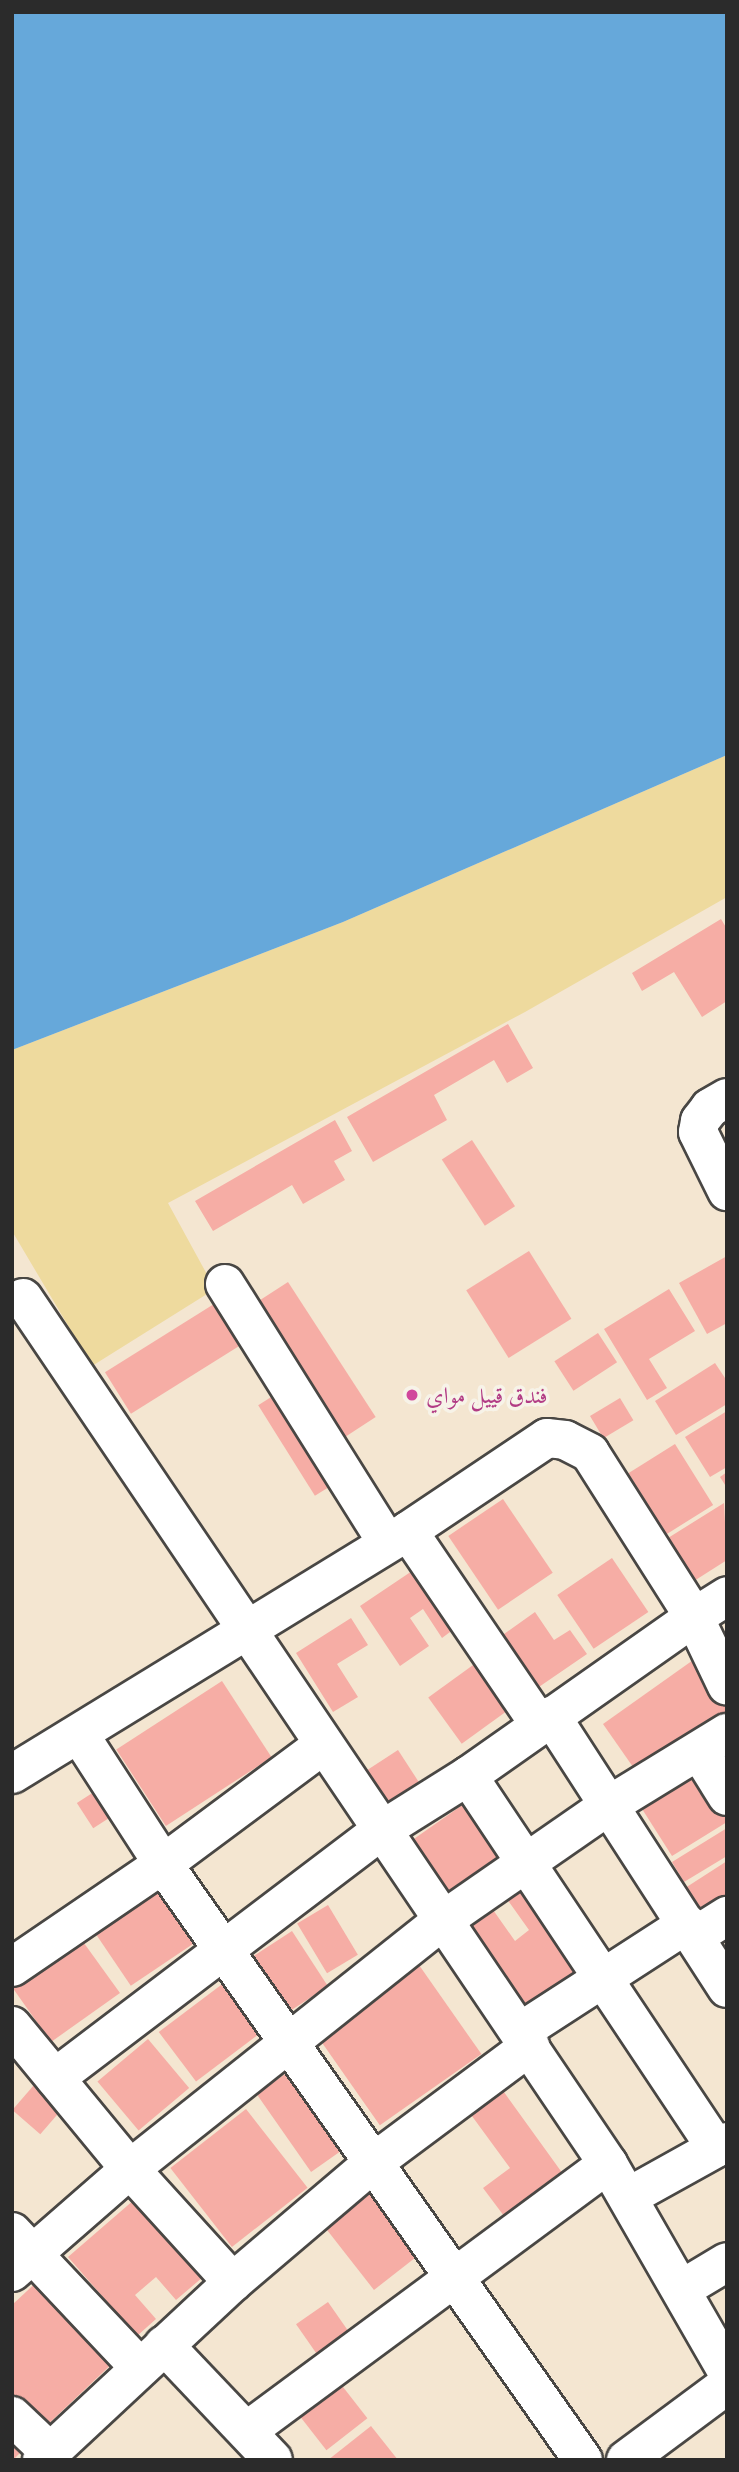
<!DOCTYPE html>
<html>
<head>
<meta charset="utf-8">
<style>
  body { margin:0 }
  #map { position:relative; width:739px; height:2472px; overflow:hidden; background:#f4e6d1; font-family:"Gentium Book Plus",Amiri,serif }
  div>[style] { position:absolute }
  .sand>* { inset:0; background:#eeda9e }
  .water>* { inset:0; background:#66a8da }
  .building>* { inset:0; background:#f6ada5; transform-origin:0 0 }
  .roads { filter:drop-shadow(2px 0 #494744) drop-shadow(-2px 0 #494744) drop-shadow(0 2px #494744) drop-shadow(0 -2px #494744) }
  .minor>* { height:38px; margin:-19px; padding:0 19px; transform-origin:19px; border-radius:19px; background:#fff }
  .tertiary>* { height:38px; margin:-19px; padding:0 19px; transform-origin:19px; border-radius:19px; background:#fff }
  .dots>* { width:19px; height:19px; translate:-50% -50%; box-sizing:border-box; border:4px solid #f7f3e8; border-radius:50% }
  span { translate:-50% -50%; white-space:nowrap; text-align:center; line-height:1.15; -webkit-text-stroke:7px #f7f3e8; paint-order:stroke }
  .hotel-label { font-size:23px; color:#b23c85 }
  .left { translate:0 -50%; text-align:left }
  .frame { position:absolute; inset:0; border:14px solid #2b2b2b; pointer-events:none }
</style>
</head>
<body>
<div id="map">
  <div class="sand">
    <i style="clip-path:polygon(727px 755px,727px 897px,525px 1012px,168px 1203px,215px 1289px,92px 1366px,12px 1231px,12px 1050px,343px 922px)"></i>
  </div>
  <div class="water">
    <i style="clip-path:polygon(12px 12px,727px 12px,727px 755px,343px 922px,12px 1050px)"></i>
  </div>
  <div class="building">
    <i style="clip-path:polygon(721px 919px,727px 929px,727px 1001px,702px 1017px,674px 972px,642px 991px,632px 973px)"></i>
    <i style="clip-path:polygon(508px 1024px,533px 1068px,507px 1083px,494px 1060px,434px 1095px,447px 1120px,373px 1162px,347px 1117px)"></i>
    <i style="clip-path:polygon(335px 1120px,352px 1151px,334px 1161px,345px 1180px,303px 1204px,292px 1185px,213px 1231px,195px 1201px)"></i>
    <i style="left:472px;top:1140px;width:79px;height:36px;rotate:57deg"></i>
    <i style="left:529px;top:1251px;width:80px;height:74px;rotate:58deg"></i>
    <i style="clip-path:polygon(727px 1256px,727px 1323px,707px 1334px,679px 1283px)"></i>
    <i style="left:288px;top:1282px;width:161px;height:48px;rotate:57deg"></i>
    <i style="clip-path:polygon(669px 1289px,695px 1331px,649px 1359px,667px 1388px,647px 1400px,604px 1329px)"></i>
    <i style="left:222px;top:1299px;width:49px;height:138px;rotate:58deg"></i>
    <i style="left:598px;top:1333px;width:35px;height:52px;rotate:57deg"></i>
    <i style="clip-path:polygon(715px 1363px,727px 1381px,727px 1404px,676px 1435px,655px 1401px)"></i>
    <i style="left:276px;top:1394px;width:107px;height:21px;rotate:58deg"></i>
    <i style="left:620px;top:1398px;width:26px;height:35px;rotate:59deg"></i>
    <i style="clip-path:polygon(727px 1411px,727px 1467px,710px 1477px,685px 1437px)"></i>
    <i style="left:675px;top:1444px;width:72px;height:55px;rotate:58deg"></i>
    <i style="clip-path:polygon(727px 1472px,727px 1488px,720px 1477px)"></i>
    <i style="left:503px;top:1499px;width:89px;height:66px;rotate:56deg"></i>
    <i style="clip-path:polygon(724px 1503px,727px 1560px,694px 1581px,668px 1538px)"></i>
    <i style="left:612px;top:1558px;width:65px;height:66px;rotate:56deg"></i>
    <i style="clip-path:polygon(418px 1567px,458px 1626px,442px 1638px,423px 1609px,410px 1618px,429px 1646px,400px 1666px,360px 1606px)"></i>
    <i style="clip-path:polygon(535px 1612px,554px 1640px,570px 1630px,587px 1654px,533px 1691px,497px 1639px)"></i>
    <i style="clip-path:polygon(351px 1618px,368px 1645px,337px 1664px,358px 1697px,333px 1712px,296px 1653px)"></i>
    <i style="clip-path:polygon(696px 1658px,727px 1702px,727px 1716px,640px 1777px,603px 1724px)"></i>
    <i style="left:480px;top:1660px;width:57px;height:64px;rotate:54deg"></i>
    <i style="left:222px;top:1681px;width:91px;height:126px;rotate:57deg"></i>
    <i style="left:398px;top:1750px;width:44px;height:49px;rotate:57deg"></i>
    <i style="clip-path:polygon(697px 1763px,727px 1810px,727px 1822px,672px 1856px,637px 1801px)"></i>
    <i style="left:97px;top:1790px;width:30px;height:24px;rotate:57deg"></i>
    <i style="left:471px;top:1799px;width:66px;height:79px;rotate:55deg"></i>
    <i style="clip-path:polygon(727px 1828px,727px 1856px,684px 1882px,672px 1862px)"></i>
    <i style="clip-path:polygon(727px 1861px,727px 1909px,703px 1924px,682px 1890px)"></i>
    <i style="left:161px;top:1875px;width:75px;height:87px;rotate:56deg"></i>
    <i style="clip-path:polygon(526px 1886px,586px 1970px,517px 2019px,455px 1932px,491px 1907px,515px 1941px,529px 1930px,507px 1899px)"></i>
    <i style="left:328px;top:1905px;width:58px;height:36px;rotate:59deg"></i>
    <i style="left:292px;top:1931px;width:66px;height:53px;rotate:57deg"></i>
    <i style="clip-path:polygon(76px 1932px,120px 1993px,51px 2042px,12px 1987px,12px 1977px)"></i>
    <i style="left:412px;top:1955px;width:121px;height:124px;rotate:55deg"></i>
    <i style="left:233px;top:1976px;width:62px;height:93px;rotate:53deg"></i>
    <i style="left:148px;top:2039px;width:64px;height:66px;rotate:50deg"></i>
    <i style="left:291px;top:2070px;width:95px;height:42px;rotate:55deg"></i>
    <i style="left:34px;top:2085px;width:37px;height:33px;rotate:41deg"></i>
    <i style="clip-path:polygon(501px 2088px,563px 2174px,504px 2216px,483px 2188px,510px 2168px,469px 2112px)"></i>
    <i style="left:246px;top:2109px;width:100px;height:96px;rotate:52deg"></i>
    <i style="left:372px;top:2190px;width:80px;height:60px;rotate:52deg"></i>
    <i style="clip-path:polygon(142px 2193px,210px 2271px,176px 2300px,156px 2277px,135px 2295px,156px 2319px,137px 2336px,68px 2257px)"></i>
    <i style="clip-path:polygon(42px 2277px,118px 2358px,44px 2428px,12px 2395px,12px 2305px)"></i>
    <i style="left:328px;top:2302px;width:42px;height:39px;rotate:55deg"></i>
    <i style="left:336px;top:2378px;width:51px;height:52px;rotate:52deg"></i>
    <i style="clip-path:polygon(371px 2426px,398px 2460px,328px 2460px)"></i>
    <i style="clip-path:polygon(12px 2431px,27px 2446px,13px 2460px,12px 2460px)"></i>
  </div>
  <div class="roads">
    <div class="minor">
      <i style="left:727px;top:1098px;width:20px;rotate:150deg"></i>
      <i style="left:710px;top:1108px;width:16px;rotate:128deg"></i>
      <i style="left:700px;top:1121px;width:11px;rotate:100deg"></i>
      <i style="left:698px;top:1132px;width:66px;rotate:63.8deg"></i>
      <i style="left:225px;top:1284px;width:305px;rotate:57.9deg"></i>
      <i style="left:23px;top:1298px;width:1045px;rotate:55.96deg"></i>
      <i style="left:608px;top:2164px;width:239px;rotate:60.1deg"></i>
      <i style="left:408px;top:1531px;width:235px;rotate:55.8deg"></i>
      <i style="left:551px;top:1716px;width:324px;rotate:57.1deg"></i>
      <i style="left:79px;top:1734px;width:155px;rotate:57.1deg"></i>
      <i style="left:163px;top:1864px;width:729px;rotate:54.83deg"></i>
      <i style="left:699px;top:1751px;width:53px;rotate:58.1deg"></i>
      <i style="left:468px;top:1776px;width:447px;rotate:56.3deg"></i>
      <i style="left:695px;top:1936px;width:38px;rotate:-32deg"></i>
      <i style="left:12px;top:1967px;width:183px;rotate:-34.3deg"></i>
      <i style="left:163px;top:1864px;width:199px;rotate:-36.6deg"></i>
      <i style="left:12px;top:2026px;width:185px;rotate:50.5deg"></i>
      <i style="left:130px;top:2169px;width:153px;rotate:47.7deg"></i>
      <i style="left:520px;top:2032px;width:199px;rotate:-32.9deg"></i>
      <i style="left:55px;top:2078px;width:410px;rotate:-37.2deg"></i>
      <i style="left:382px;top:1830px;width:102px;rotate:-32.1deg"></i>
      <i style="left:468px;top:1776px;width:276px;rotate:-35.1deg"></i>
      <i style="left:694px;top:1617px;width:76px;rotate:64.4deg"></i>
      <i style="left:628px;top:2197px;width:113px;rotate:-29.1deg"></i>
      <i style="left:12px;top:2232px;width:185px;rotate:46.7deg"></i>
      <i style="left:12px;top:2272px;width:157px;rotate:-41.1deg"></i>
      <i style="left:130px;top:2169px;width:399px;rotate:-38.5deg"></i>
      <i style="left:442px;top:1921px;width:206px;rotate:-34.7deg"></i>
      <i style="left:611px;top:1804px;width:136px;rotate:-31.5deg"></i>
      <i style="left:682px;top:2289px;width:52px;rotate:-31deg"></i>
      <i style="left:164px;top:2345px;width:158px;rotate:46.5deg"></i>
      <i style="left:12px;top:2416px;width:52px;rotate:43.5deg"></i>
      <i style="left:247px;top:2431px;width:449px;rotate:-36.5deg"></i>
      <i style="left:42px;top:2460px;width:261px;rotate:-43deg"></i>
      <i style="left:233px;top:2282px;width:184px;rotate:-40.4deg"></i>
      <i style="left:373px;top:2163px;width:196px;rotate:-36.7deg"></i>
      <i style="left:626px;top:2460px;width:126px;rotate:-36.6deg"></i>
    </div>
    <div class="tertiary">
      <i style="left:12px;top:1774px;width:465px;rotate:-31.5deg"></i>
      <i style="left:408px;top:1531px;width:167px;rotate:-33.8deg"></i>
      <i style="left:547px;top:1438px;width:18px;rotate:6deg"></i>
      <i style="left:565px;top:1440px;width:28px;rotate:27deg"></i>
      <i style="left:590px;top:1453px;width:194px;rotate:57.6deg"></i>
      <i style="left:694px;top:1617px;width:39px;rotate:-32deg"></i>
    </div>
  </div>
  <div class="dots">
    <i style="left:412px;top:1395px;background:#d1479c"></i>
  </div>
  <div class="hotel-label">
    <span class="left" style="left:426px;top:1395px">فندق قييل مواي</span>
  </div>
  <div class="frame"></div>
</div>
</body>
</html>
